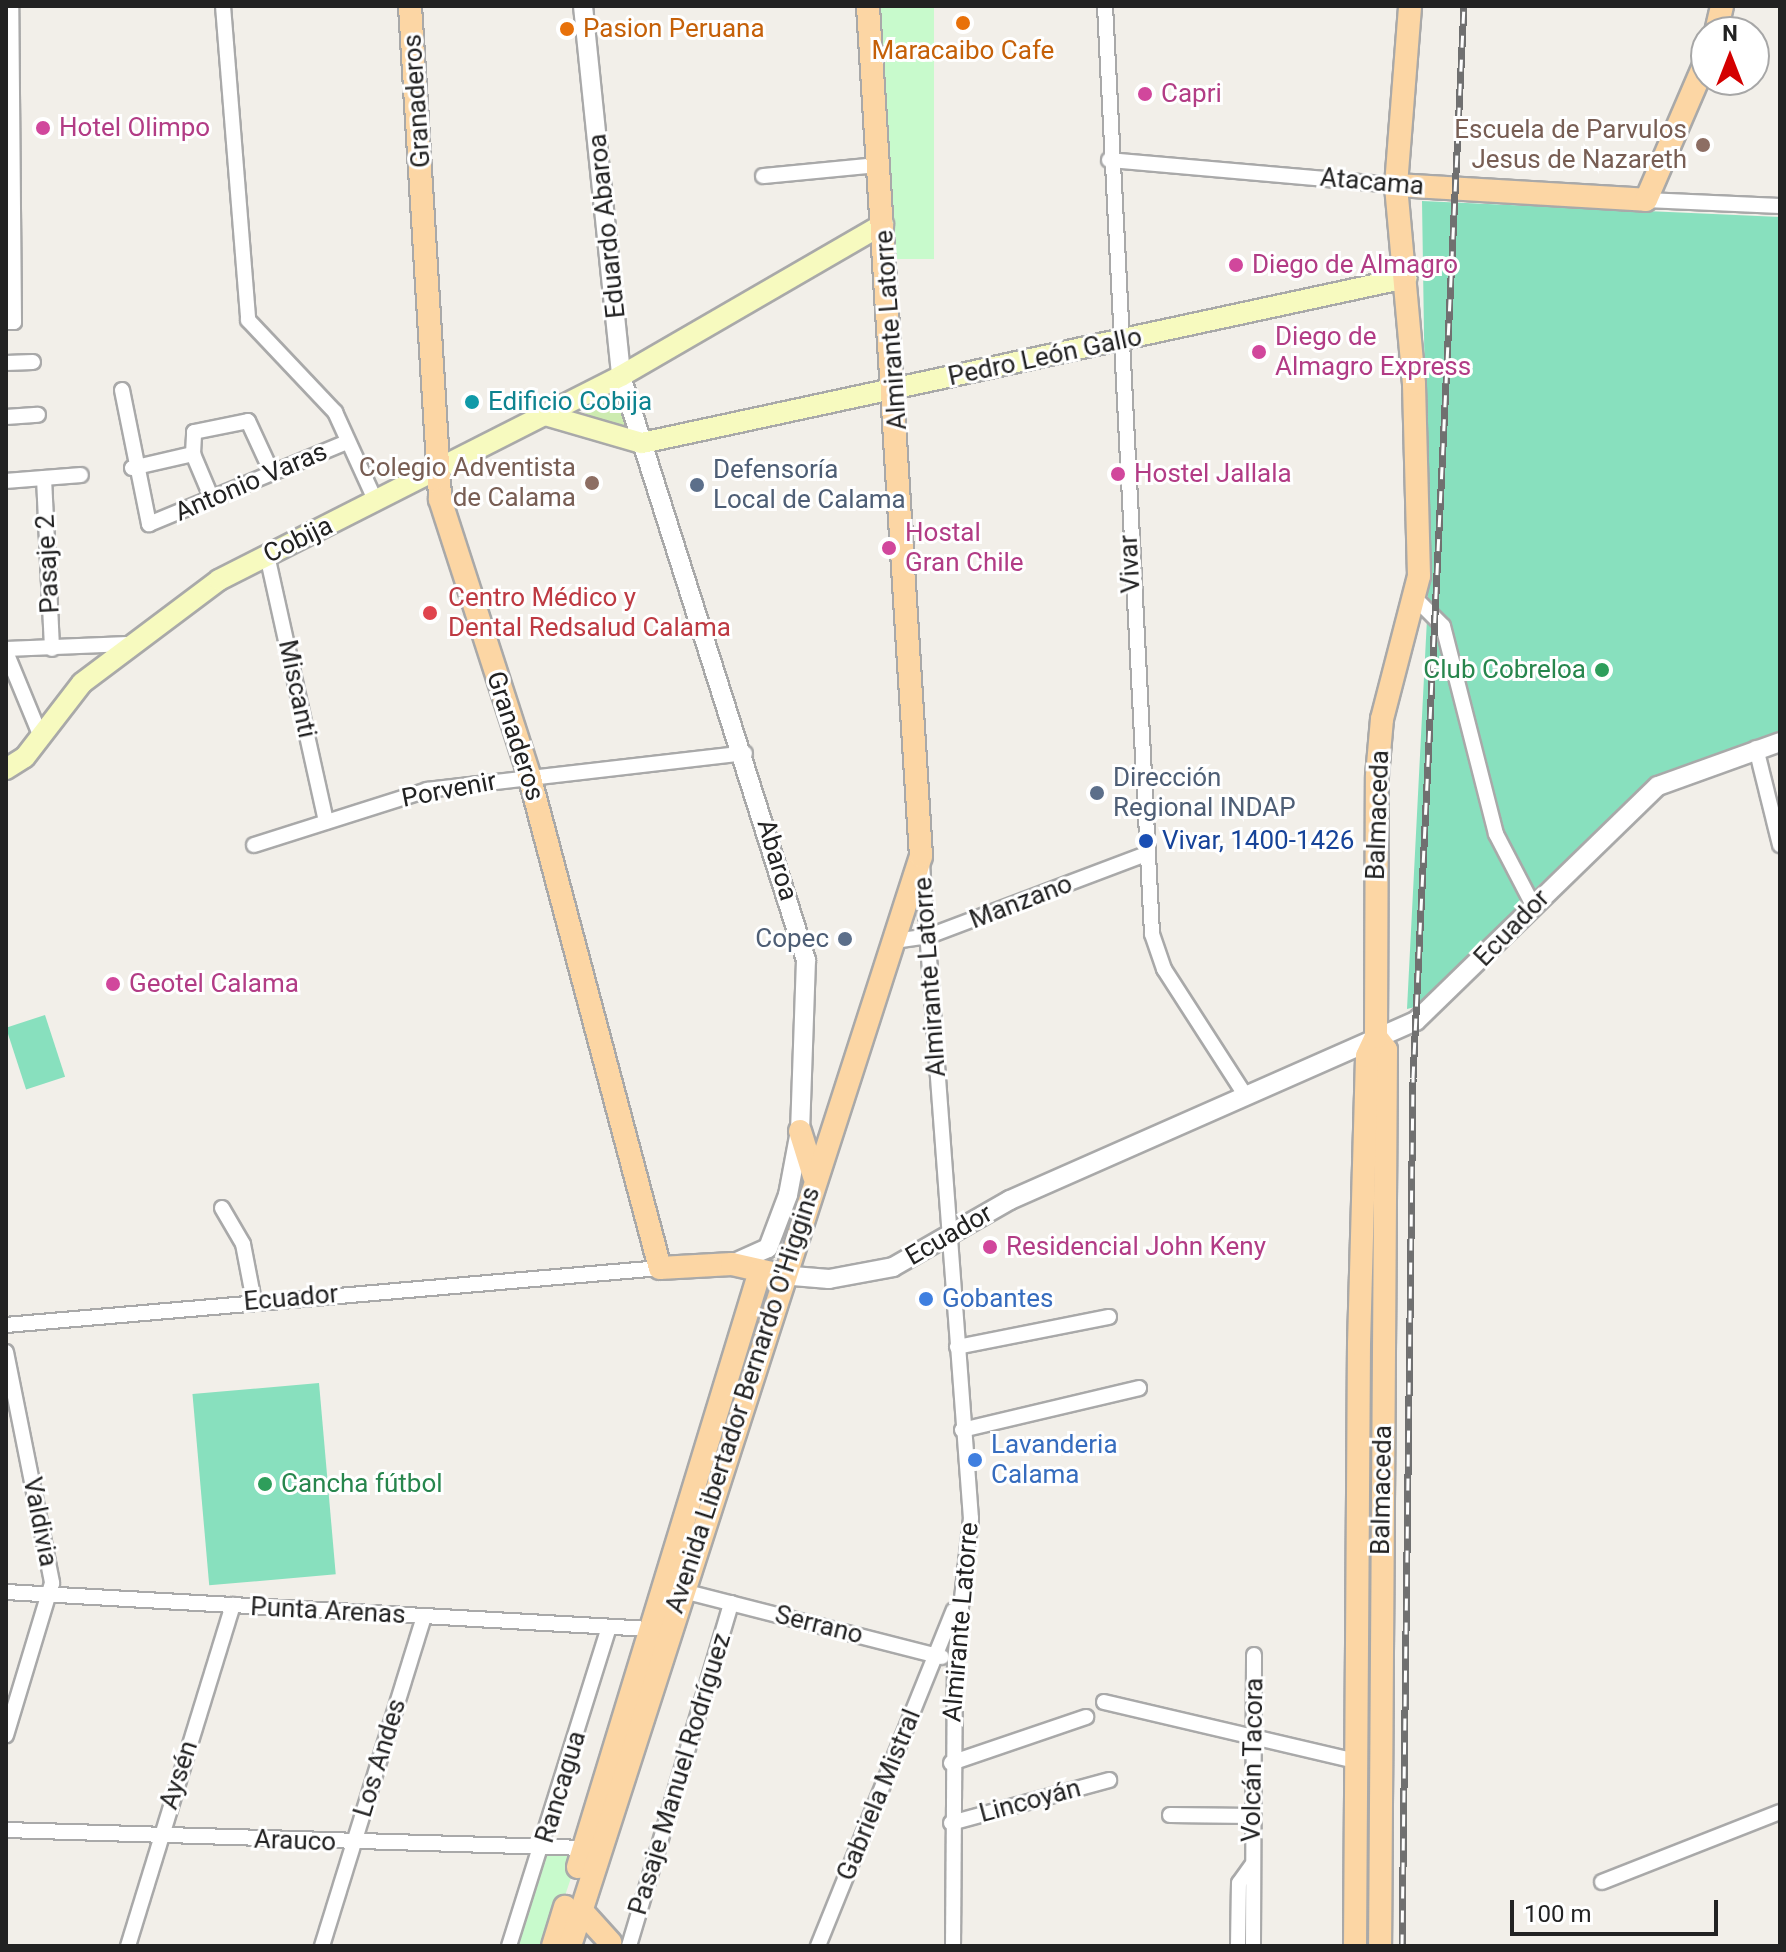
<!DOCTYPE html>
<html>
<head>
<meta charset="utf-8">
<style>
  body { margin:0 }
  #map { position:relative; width:1786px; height:1952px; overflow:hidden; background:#f2efe9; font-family:Roboto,sans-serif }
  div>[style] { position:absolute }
  .grass>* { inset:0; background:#cdebb0 }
  .park>* { inset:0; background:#c8facc; transform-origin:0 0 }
  .pitch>* { inset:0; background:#88e0be; transform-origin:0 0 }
  .roads { filter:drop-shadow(2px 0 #a9a9a9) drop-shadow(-2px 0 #a9a9a9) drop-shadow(0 2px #a9a9a9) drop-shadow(0 -2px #a9a9a9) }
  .minor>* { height:14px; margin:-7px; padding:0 7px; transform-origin:7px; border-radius:7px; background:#fff }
  .tertiary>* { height:18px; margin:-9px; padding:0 9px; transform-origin:9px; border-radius:9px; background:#fff }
  .secondary>* { height:20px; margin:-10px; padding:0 10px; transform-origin:10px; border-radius:10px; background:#f7fabf }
  .primary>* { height:22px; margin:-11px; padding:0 11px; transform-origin:11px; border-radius:11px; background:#fcd6a4 }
  .rail>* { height:7px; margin-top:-3.5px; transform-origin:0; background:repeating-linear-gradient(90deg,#fff 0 12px,#707070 0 24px); box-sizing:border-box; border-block:2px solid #707070 }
  .dots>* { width:22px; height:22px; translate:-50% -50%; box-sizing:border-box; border:4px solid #fff; border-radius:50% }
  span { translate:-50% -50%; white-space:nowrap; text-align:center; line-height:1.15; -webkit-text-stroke:6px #fff; paint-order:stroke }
  .food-label { font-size:26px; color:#c56008 }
  .left { translate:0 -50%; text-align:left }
  .hotel-label { font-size:26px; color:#b23c85 }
  .street-label { font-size:26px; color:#222 }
  .education-label { font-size:26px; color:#785e54 }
  .right { translate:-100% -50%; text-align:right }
  .culture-label { font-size:26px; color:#0d838f }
  .service-label { font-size:26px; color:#4e5e75 }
  .health-label { font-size:26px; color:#be3a42 }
  .leisure-label { font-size:26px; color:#27864d }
  .transit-label { font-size:26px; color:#164399 }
  .shop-label { font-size:26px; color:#366cbe }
  .frame { position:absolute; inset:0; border:8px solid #222; pointer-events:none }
  .north { position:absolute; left:1690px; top:16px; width:80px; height:80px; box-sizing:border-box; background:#fff; border:2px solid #a7a7a7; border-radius:50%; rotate:0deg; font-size:22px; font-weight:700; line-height:32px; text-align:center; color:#222 }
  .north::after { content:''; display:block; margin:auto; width:28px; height:36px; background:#d40000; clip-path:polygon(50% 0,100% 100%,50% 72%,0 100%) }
  .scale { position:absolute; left:1510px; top:1900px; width:208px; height:36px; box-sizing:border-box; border:4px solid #222; border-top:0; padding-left:10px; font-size:24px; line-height:28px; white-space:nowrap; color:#222; -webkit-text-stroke:6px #fff; paint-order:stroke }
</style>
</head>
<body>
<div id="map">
  <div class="grass">
    <i style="clip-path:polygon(621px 394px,630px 431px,584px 413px)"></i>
  </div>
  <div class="park">
    <i style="left:874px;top:6px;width:60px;height:253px"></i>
    <i style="clip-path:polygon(544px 1847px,572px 1854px,575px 1866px,548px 1946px,509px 1946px)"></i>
  </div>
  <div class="pitch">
    <i style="clip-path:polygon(1422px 201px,1780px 217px,1780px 741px,1682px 767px,1650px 786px,1539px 885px,1427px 1004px,1407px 1009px,1428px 599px)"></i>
    <i style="left:45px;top:1015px;width:65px;height:41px;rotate:72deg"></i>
    <i style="left:319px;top:1383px;width:192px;height:127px;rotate:85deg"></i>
  </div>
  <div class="roads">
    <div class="minor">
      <i style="left:223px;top:6px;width:315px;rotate:85.4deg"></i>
      <i style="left:248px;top:320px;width:127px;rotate:46.6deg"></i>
      <i style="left:335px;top:412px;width:99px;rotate:65.5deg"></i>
      <i style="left:1105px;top:6px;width:929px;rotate:87.1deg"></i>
      <i style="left:1152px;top:934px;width:37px;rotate:71deg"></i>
      <i style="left:1164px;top:969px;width:151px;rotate:57.2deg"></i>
      <i style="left:1109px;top:160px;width:288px;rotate:5deg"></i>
      <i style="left:763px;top:176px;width:116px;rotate:-5.5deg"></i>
      <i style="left:1646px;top:200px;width:134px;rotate:2.6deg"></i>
      <i style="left:6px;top:322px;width:8px"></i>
      <i style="left:14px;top:322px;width:316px;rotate:-90.5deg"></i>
      <i style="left:6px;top:363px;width:27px;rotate:-2deg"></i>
      <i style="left:122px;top:390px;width:137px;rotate:78.6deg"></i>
      <i style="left:149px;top:524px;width:214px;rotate:-22.5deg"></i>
      <i style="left:6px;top:417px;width:32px;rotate:-4deg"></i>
      <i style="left:193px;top:454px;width:49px;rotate:67.1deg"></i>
      <i style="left:132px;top:468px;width:63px;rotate:-12.9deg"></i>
      <i style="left:193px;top:454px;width:22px;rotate:-87deg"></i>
      <i style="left:194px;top:432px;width:55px;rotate:-11.5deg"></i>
      <i style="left:248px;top:421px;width:57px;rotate:65.2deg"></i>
      <i style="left:44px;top:478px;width:171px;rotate:87.3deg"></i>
      <i style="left:6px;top:481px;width:75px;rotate:-4.6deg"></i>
      <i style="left:267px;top:555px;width:273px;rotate:77.5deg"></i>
      <i style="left:1413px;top:596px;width:42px;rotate:45deg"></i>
      <i style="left:1443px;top:626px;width:215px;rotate:75.7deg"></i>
      <i style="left:1496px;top:834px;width:80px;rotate:62.5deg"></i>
      <i style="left:6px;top:649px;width:122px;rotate:-2.3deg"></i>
      <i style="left:6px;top:652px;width:92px;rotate:67.6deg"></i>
      <i style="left:1756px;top:748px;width:100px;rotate:76.1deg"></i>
      <i style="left:254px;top:845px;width:182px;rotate:-17.6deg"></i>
      <i style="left:427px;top:790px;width:320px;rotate:-6.6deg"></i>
      <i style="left:922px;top:864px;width:656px;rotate:85.72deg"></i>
      <i style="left:971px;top:1518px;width:143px;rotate:96.4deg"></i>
      <i style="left:955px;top:1660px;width:286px;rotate:90.4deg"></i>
      <i style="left:894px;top:941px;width:35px;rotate:-8deg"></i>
      <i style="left:929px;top:936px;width:232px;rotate:-20.7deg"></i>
      <i style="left:222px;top:1208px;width:42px;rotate:59.7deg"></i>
      <i style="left:243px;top:1244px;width:58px;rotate:79.1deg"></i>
      <i style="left:6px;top:1325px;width:656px;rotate:-4.98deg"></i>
      <i style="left:957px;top:1347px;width:155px;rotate:-11.2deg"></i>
      <i style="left:6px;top:1352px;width:236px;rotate:78.7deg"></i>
      <i style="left:52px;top:1583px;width:159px;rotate:106.8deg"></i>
      <i style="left:962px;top:1430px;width:182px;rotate:-13.3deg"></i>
      <i style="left:683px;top:1591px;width:267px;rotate:14.3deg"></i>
      <i style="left:6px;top:1592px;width:645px;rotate:3.29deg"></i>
      <i style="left:1104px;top:1702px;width:258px;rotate:13.2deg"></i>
      <i style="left:951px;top:1763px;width:143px;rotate:-18.8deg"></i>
      <i style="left:1170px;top:1815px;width:82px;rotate:0.7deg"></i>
      <i style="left:951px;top:1823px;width:164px;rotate:-15.2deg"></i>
      <i style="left:6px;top:1830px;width:578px;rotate:1.78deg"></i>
      <i style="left:1602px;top:1882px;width:191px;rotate:-21.5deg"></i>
      <i style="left:128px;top:1946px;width:357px;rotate:-72.9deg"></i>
      <i style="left:322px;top:1946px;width:345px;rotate:-72.8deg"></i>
      <i style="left:509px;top:1946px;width:334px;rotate:-72.6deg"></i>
      <i style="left:629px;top:1946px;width:358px;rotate:-73.4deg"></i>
      <i style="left:818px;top:1946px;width:362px;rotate:-68deg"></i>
      <i style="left:1238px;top:1946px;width:63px;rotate:-89.1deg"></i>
      <i style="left:1239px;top:1883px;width:22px;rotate:-54deg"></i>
      <i style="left:1253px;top:1946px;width:291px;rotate:-89.8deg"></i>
    </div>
    <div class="tertiary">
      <i style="left:583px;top:6px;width:372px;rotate:84.1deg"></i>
      <i style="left:621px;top:376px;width:613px;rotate:72.42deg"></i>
      <i style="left:806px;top:960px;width:171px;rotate:92deg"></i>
      <i style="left:800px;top:1131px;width:65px;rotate:100.6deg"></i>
      <i style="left:788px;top:1195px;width:57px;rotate:110.7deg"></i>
      <i style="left:768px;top:1248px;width:39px;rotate:156deg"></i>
      <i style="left:781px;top:1275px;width:48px;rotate:4.8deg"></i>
      <i style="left:829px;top:1279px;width:65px;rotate:-10.6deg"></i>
      <i style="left:893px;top:1267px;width:135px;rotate:-29.8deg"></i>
      <i style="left:1010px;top:1200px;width:444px;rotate:-23.8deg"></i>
      <i style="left:1416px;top:1021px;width:337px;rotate:-44.2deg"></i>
      <i style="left:1658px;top:786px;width:130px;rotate:-19.8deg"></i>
    </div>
    <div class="secondary">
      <i style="left:545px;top:415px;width:101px;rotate:16.1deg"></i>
      <i style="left:642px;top:443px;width:782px;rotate:-12.19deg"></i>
      <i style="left:6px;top:769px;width:22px;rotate:-32deg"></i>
      <i style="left:25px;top:757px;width:93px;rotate:-52.4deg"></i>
      <i style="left:82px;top:683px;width:171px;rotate:-36.9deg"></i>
      <i style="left:219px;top:580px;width:451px;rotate:-26.9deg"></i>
      <i style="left:621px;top:376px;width:303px;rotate:-30.1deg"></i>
    </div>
    <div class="primary">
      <i style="left:410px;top:6px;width:494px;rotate:86.5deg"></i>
      <i style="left:440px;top:499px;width:290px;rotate:72.1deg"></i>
      <i style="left:529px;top:775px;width:510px;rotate:75.12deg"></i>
      <i style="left:660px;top:1268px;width:72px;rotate:-3.2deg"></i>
      <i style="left:732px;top:1264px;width:50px;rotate:12.7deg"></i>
      <i style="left:1716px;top:32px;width:27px;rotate:-77deg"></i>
      <i style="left:1396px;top:185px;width:250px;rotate:3.4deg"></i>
      <i style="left:1646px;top:200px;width:151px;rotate:-66.7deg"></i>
      <i style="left:1376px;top:1037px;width:16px;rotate:52deg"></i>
      <i style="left:1386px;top:1050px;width:896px;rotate:90.38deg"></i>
      <i style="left:800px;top:1131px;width:47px;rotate:72.7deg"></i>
      <i style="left:578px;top:1867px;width:623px;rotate:-73.02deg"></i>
      <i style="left:580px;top:1909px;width:45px;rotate:47.7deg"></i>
      <i style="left:553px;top:1946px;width:41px;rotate:-72.9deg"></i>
      <i style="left:570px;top:1946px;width:1145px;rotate:-72.15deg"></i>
      <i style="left:921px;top:856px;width:852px;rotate:-93.57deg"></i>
      <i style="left:1355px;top:1946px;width:602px;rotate:-89.62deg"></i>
      <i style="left:1359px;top:1344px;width:288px;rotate:-88.4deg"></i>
      <i style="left:1367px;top:1056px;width:21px;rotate:-65deg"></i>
      <i style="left:1376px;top:1037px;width:261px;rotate:-89.8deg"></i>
      <i style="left:1377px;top:776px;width:57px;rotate:-85deg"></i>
      <i style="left:1382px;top:719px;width:148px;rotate:-75.5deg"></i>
      <i style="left:1419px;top:576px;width:192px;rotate:-91.5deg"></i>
      <i style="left:1414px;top:384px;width:200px;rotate:-95.2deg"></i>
      <i style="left:1396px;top:185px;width:180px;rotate:-85.5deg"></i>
    </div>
  </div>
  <div class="rail">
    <i style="left:1402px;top:1946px;width:868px;rotate:-89.27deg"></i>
    <i style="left:1413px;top:1078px;width:1073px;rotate:-87.28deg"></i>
  </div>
  <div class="dots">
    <i style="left:963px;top:23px;background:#e8710a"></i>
    <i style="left:567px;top:29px;background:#e8710a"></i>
    <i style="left:1145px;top:94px;background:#d1479c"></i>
    <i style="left:43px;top:128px;background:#d1479c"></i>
    <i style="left:1703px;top:145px;background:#8d6e63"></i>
    <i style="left:1236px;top:265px;background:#d1479c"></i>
    <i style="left:1259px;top:352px;background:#d1479c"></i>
    <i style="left:472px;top:402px;background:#0f9aa8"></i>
    <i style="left:1118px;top:474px;background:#d1479c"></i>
    <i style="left:592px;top:483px;background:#8d6e63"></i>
    <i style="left:697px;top:485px;background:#5c6f8a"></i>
    <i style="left:889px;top:548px;background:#d1479c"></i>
    <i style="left:430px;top:613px;background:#e0444e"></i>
    <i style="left:1602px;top:670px;background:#2e9e5b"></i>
    <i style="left:1097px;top:793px;background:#5c6f8a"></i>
    <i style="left:1146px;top:841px;background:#1a4fb4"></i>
    <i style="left:845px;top:939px;background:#5c6f8a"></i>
    <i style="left:113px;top:984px;background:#d1479c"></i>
    <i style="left:990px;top:1247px;background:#d1479c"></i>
    <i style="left:926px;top:1299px;background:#3f7fe0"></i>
    <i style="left:975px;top:1460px;background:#3f7fe0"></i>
    <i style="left:265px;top:1484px;background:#2e9e5b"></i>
  </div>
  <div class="food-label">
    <span class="left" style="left:583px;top:29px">Pasion Peruana</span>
    <span style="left:963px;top:51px">Maracaibo Cafe</span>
  </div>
  <div class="hotel-label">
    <span class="left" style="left:1161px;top:94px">Capri</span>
    <span class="left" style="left:59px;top:128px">Hotel Olimpo</span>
    <span class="left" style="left:1252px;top:265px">Diego de Almagro</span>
    <span class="left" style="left:1275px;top:352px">Diego de<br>Almagro Express</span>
    <span class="left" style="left:1134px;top:474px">Hostel Jallala</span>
    <span class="left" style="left:905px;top:548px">Hostal<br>Gran Chile</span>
    <span class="left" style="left:129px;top:984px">Geotel Calama</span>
    <span class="left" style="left:1006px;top:1247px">Residencial John Keny</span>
  </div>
  <div class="street-label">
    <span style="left:417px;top:101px;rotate:-94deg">Granaderos</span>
    <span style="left:1372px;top:182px;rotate:5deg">Atacama</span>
    <span style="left:607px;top:226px;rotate:-96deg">Eduardo Abaroa</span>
    <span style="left:891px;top:330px;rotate:-94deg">Almirante Latorre</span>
    <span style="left:1045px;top:357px;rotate:-12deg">Pedro León Gallo</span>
    <span style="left:251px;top:482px;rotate:-23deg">Antonio Varas</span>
    <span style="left:298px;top:540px;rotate:-26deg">Cobija</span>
    <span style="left:48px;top:564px;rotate:-93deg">Pasaje 2</span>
    <span style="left:1130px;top:564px;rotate:-93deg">Vivar</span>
    <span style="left:297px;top:689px;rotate:78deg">Miscanti</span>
    <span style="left:515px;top:736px;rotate:72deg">Granaderos</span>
    <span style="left:449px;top:790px;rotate:-11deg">Porvenir</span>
    <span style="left:1378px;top:815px;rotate:-88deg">Balmaceda</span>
    <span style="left:777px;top:860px;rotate:73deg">Abaroa</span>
    <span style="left:1021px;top:902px;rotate:-21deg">Manzano</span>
    <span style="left:1512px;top:928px;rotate:-46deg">Ecuador</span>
    <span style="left:930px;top:977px;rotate:-94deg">Almirante Latorre</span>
    <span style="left:949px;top:1235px;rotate:-30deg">Ecuador</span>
    <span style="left:291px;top:1298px;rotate:-5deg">Ecuador</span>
    <span style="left:743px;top:1400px;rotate:-72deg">Avenida Libertador Bernardo O'Higgins</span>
    <span style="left:1382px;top:1490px;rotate:-89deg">Balmaceda</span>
    <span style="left:40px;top:1522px;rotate:79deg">Valdivia</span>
    <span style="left:328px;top:1611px;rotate:3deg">Punta Arenas</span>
    <span style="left:961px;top:1622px;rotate:-85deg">Almirante Latorre</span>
    <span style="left:819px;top:1625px;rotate:14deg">Serrano</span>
    <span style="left:380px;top:1758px;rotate:-73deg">Los Andes</span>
    <span style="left:1253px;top:1760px;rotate:-89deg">Volcán Tacora</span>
    <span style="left:680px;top:1774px;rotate:-73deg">Pasaje Manuel Rodríguez</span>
    <span style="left:179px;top:1775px;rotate:-72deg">Aysén</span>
    <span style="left:561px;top:1787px;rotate:-73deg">Rancagua</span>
    <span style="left:879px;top:1795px;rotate:-68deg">Gabriela Mistral</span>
    <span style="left:1030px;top:1801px;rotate:-15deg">Lincoyán</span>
    <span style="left:295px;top:1841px;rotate:2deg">Arauco</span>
  </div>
  <div class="education-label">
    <span class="right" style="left:1687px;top:145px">Escuela de Parvulos<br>Jesus de Nazareth</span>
    <span class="right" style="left:576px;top:483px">Colegio Adventista<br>de Calama</span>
  </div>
  <div class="culture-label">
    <span class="left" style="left:488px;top:402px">Edificio Cobija</span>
  </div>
  <div class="service-label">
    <span class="left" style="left:713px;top:485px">Defensoría<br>Local de Calama</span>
    <span class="left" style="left:1113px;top:793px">Dirección<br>Regional INDAP</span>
    <span class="right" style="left:829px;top:939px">Copec</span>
  </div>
  <div class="health-label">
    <span class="left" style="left:448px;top:613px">Centro Médico y<br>Dental Redsalud Calama</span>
  </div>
  <div class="leisure-label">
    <span class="right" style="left:1586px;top:670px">Club Cobreloa</span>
    <span class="left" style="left:281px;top:1484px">Cancha fútbol</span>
  </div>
  <div class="transit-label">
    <span class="left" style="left:1162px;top:841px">Vivar, 1400-1426</span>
  </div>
  <div class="shop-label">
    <span class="left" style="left:942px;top:1299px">Gobantes</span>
    <span class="left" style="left:991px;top:1460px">Lavanderia<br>Calama</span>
  </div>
  <div class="frame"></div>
  <div class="north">N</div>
  <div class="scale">100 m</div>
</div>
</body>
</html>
